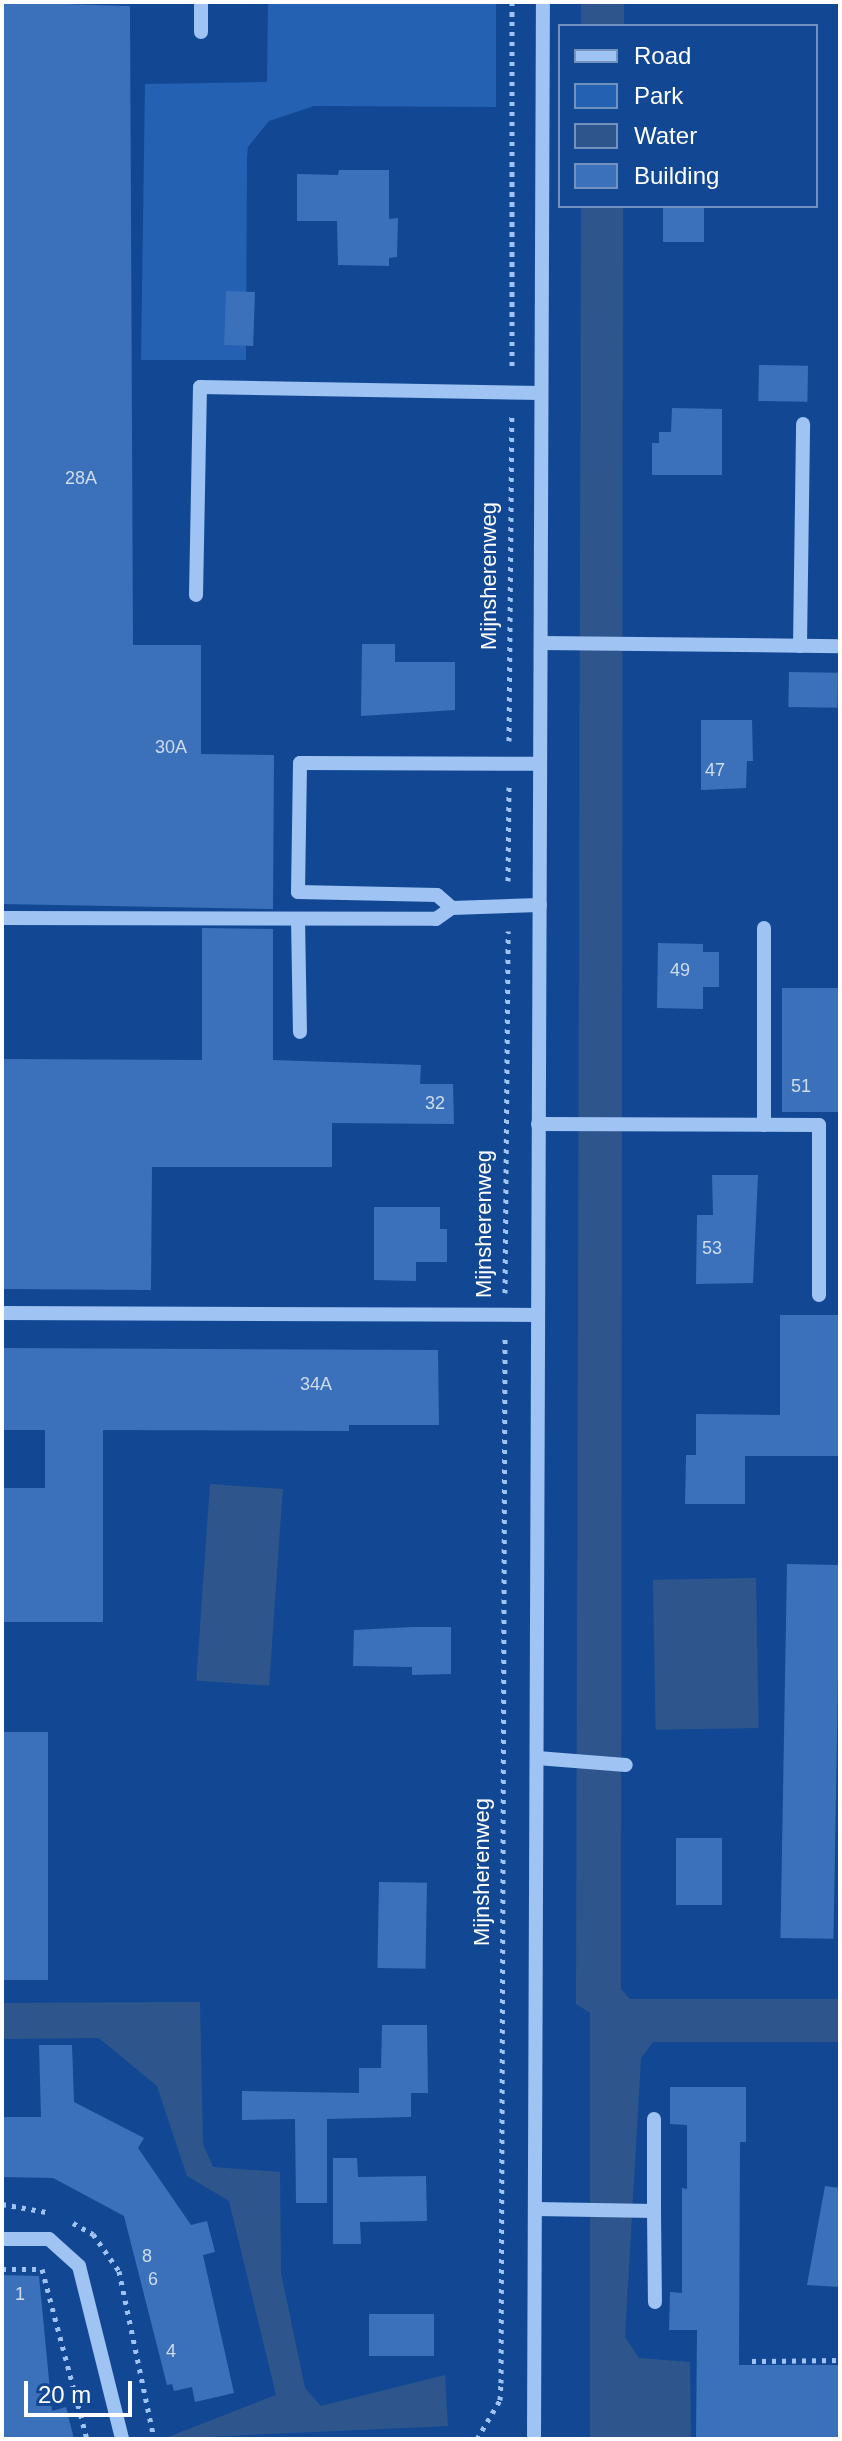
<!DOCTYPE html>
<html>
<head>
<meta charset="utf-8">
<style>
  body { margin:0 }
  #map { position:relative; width:842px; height:2441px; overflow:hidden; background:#124893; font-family:Arial,sans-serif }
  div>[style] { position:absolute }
  .green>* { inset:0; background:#2461b2 }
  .water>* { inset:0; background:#2e568d; transform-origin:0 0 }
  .building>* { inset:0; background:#3b71bb; transform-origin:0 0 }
  .path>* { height:5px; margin-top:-2.5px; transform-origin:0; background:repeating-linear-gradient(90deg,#9fc3f2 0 4px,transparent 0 10px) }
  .minor>* { height:14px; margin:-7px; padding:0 7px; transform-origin:7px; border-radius:7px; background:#9fc3f2 }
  span { translate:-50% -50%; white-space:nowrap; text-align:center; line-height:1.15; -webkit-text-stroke:6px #124893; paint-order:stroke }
  .number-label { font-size:18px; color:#cedcee }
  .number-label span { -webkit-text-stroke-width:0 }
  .street-label { font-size:22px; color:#fff }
  .frame { position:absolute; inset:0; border:4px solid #fff; pointer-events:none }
  .legend { position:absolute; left:558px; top:24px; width:260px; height:184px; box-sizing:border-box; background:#124893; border:2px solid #7191be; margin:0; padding:10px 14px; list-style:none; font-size:24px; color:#fff }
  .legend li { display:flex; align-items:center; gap:16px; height:40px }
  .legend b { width:40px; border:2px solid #7191be }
  .scale { position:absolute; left:24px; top:2381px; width:108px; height:36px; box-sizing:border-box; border:4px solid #fff; border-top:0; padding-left:10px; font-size:24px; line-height:28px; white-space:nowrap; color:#fff; -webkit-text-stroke:6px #124893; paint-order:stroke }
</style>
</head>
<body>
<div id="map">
  <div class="green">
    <i style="clip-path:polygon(268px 2px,496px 2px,496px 107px,314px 106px,269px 121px,248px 147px,247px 158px,246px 360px,141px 360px,145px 84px,267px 82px)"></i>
  </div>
  <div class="water">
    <i style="left:581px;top:2px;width:43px;height:24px"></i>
    <i style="clip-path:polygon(581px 206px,623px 206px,621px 1989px,630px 1999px,840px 1999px,840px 2042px,653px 2042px,641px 2058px,625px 2337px,639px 2358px,690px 2362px,691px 2439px,590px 2439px,590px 2013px,576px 2004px)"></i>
    <i style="left:210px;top:1484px;width:73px;height:197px;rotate:4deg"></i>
    <i style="left:756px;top:1578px;width:150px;height:103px;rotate:89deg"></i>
    <i style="clip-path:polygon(200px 2002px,203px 2144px,213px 2167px,280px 2172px,281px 2273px,305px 2388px,321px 2406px,445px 2375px,448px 2426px,163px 2439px,276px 2395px,229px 2201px,187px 2176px,157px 2086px,99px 2038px,2px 2039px,2px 2003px)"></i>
  </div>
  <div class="building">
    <i style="clip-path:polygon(2px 2px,130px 6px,133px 645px,201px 645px,201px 754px,274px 755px,273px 909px,2px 904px)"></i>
    <i style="clip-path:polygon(339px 170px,389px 170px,389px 219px,398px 218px,397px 257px,389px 258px,389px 266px,338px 265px,337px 221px,297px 221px,297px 174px,338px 175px)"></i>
    <i style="left:663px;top:206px;width:41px;height:36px"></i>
    <i style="left:226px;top:291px;width:29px;height:54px;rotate:2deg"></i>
    <i style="left:759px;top:365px;width:49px;height:36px;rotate:1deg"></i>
    <i style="clip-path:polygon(672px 408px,722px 409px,722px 475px,652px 475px,652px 443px,659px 443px,659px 432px,671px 432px)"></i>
    <i style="clip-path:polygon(362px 644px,395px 644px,395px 662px,455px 662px,455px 710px,361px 716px)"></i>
    <i style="left:789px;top:672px;width:49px;height:35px;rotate:1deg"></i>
    <i style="clip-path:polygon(701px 720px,752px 720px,753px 761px,747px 761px,746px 788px,701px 790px)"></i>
    <i style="clip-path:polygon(202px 928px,273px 929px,273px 1060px,421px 1065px,420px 1084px,453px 1084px,454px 1124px,332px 1123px,332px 1167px,152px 1167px,151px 1290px,2px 1289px,2px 1059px,202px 1060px)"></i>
    <i style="clip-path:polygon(658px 943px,703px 944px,703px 952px,719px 952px,719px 987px,703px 987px,703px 1009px,657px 1008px)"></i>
    <i style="left:840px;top:988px;width:124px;height:58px;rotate:90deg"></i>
    <i style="clip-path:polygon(712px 1175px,758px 1175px,753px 1283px,696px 1284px,697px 1215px,713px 1215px)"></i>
    <i style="clip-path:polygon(374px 1207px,440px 1207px,440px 1229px,447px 1229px,447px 1262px,416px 1262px,416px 1281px,374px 1280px)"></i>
    <i style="clip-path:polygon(780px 1315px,840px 1315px,840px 1456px,745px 1456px,745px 1504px,685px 1504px,686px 1455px,696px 1455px,696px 1414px,780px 1415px)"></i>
    <i style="clip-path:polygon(2px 1348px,438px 1350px,439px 1425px,349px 1425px,349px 1431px,103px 1430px,103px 1622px,2px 1622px,2px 1488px,45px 1488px,45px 1430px,2px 1430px)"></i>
    <i style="left:787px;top:1564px;width:53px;height:374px;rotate:1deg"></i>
    <i style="clip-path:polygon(412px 1627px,451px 1627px,451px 1674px,412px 1675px,412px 1667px,353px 1666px,354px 1630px)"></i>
    <i style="left:2px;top:1732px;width:46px;height:248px"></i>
    <i style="left:676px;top:1838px;width:46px;height:67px"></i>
    <i style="left:379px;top:1882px;width:48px;height:86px;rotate:1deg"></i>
    <i style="clip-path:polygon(382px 2025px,427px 2025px,428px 2093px,411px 2093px,411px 2117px,327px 2119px,327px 2203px,296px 2203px,295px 2119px,242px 2120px,242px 2091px,359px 2093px,359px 2068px,381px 2068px)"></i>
    <i style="clip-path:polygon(39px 2045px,72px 2045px,74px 2102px,144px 2138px,138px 2148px,191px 2225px,207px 2221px,215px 2252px,203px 2255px,234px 2393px,195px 2402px,192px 2387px,174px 2391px,172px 2384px,167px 2385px,124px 2216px,53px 2178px,2px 2177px,2px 2117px,41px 2117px)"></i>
    <i style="clip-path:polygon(670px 2087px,746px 2087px,746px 2142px,740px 2142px,739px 2365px,840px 2365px,840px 2439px,696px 2439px,697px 2330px,669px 2330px,670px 2292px,682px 2293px,682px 2188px,687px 2189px,687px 2125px,670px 2124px)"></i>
    <i style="clip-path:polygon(333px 2158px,357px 2158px,358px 2177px,426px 2176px,427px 2221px,360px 2222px,361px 2244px,333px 2244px)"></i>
    <i style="clip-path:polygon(825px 2186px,840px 2188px,840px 2287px,807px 2285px)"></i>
    <i style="clip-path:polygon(2px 2275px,39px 2276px,52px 2411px,66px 2407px,74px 2439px,2px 2439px)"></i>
    <i style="left:369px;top:2314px;width:65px;height:42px"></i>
  </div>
  <div class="path">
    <i style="left:512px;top:2px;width:367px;rotate:90deg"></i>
    <i style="left:509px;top:741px;width:326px;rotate:-89.5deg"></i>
    <i style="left:508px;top:881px;width:94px;rotate:-89.4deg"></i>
    <i style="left:505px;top:1293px;width:362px;rotate:-89.5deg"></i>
    <i style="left:2px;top:2204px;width:45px;rotate:10.3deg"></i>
    <i style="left:73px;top:2223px;width:23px;rotate:29deg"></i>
    <i style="left:93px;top:2234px;width:45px;rotate:54.9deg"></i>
    <i style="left:119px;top:2271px;width:172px;rotate:78.2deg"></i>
    <i style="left:2px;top:2269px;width:40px"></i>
    <i style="left:42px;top:2269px;width:176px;rotate:75.2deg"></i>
    <i style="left:752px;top:2361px;width:88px;rotate:-0.7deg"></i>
    <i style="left:477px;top:2439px;width:45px;rotate:-59.5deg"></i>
    <i style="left:500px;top:2400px;width:17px;rotate:-87deg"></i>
    <i style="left:501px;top:2383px;width:1044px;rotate:-89.78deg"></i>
  </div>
  <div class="minor">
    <i style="left:201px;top:32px;width:30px;rotate:-90deg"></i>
    <i style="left:196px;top:595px;width:208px;rotate:-88.9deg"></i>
    <i style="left:200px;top:387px;width:341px;rotate:1deg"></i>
    <i style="left:541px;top:643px;width:299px;rotate:0.6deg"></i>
    <i style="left:800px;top:646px;width:222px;rotate:-89.2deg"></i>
    <i style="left:452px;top:908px;width:20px;rotate:-139deg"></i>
    <i style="left:437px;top:895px;width:139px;rotate:-178.8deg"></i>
    <i style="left:298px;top:892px;width:129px;rotate:-89.1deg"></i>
    <i style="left:300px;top:763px;width:240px;rotate:0.2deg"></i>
    <i style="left:2px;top:918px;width:434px;rotate:0.1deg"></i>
    <i style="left:436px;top:919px;width:19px;rotate:-35deg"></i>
    <i style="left:452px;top:908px;width:88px;rotate:-2deg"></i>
    <i style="left:298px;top:919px;width:113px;rotate:89deg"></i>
    <i style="left:538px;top:1124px;width:281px;rotate:0.2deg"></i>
    <i style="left:819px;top:1125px;width:170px;rotate:90deg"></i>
    <i style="left:764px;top:1125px;width:197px;rotate:-90deg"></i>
    <i style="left:2px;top:1313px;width:536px;rotate:0.21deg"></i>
    <i style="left:537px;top:1758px;width:89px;rotate:4.5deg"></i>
    <i style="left:654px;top:2119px;width:92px;rotate:90deg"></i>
    <i style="left:536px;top:2209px;width:118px;rotate:1deg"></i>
    <i style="left:654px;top:2211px;width:91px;rotate:89.4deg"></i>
    <i style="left:2px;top:2239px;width:47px"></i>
    <i style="left:49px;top:2239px;width:40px;rotate:42deg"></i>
    <i style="left:79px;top:2266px;width:178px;rotate:76deg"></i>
    <i style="left:534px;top:2439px;width:2437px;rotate:-89.79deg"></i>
  </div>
  <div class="number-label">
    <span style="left:81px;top:478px">28A</span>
    <span style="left:171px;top:747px">30A</span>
    <span style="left:715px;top:770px">47</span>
    <span style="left:680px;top:970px">49</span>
    <span style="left:801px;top:1086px">51</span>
    <span style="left:435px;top:1103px">32</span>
    <span style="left:712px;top:1248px">53</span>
    <span style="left:316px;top:1384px">34A</span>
    <span style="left:147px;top:2256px">8</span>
    <span style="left:153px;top:2279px">6</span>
    <span style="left:20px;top:2294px">1</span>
    <span style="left:171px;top:2351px">4</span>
  </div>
  <div class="street-label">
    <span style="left:489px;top:576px;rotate:-90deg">Mijnsherenweg</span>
    <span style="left:484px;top:1224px;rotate:-90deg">Mijnsherenweg</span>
    <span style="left:482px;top:1872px;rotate:-90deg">Mijnsherenweg</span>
  </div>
  <div class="frame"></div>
  <ul class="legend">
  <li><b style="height:10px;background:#9fc3f2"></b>Road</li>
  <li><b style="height:22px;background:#2461b2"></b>Park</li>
  <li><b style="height:22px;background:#2e568d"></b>Water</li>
  <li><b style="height:22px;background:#3b71bb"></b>Building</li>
  </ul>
  <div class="scale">20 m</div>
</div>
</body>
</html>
